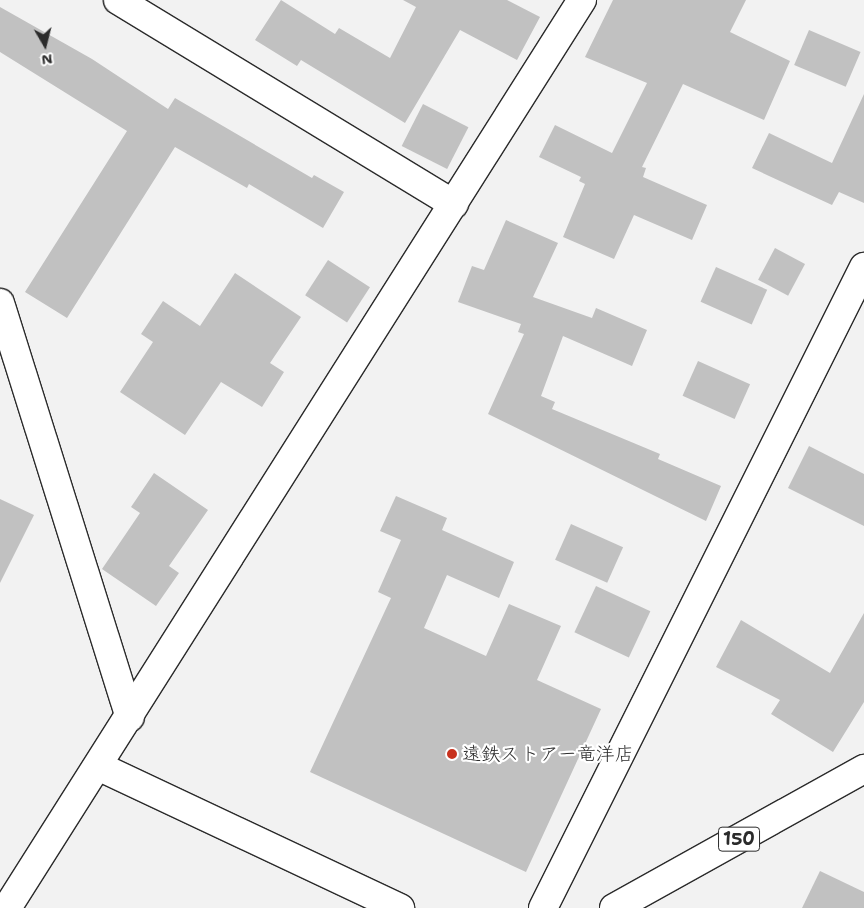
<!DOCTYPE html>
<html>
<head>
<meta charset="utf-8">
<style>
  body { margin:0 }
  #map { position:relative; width:864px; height:908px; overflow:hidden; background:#f2f2f2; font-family:"Shantell Sans","Klee One",sans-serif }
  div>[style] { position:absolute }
  .building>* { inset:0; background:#c1c1c1; transform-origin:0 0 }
  .roads { filter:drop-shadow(1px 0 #2b2b2b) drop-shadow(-1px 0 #2b2b2b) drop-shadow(0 1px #2b2b2b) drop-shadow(0 -1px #2b2b2b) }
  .minor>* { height:28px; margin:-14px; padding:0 14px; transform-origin:14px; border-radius:14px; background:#fff }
  .highway>* { height:28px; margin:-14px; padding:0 14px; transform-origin:14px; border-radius:14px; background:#fff }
  .dots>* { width:14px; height:14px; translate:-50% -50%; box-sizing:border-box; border:2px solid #fff; border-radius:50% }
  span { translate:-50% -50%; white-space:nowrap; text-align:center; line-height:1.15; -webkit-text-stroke:4.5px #fff; paint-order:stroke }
  .shield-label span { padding:1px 4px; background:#fff; border:1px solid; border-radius:4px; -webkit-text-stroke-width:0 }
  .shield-label { font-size:18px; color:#2b2b2b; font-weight:700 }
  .poi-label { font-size:19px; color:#2b2b2b }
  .left { translate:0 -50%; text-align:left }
  .north { position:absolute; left:20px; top:20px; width:50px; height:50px; -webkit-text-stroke:4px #fff; paint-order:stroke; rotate:172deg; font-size:14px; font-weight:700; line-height:20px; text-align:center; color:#2b2b2b }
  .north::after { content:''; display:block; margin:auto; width:18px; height:22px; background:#2b2b2b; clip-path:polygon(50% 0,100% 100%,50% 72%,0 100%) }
</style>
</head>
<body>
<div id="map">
  <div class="building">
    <i style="clip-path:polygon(281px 0,335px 34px,339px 28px,390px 58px,416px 7px,403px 0,507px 0,540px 17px,517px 60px,460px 30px,405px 123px,301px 60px,297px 66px,255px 40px)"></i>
    <i style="clip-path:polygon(613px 0,746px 0,730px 32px,790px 61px,764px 120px,683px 84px,642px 167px,646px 168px,643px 177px,707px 205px,692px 240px,634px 215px,614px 259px,563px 237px,585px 184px,579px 181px,581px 177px,539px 157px,555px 125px,612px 153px,647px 83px,585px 57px)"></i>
    <i style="clip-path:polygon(0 7px,92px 59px,168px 109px,175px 98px,312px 178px,314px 175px,344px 192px,323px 228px,249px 184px,247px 188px,175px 147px,67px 318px,25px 292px,127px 131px,0 52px)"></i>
    <i style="left:809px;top:30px;width:56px;height:38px;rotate:23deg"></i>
    <i style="clip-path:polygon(864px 94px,864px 203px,839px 192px,832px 205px,752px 168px,769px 133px,832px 163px)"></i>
    <i style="left:423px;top:104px;width:51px;height:47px;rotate:27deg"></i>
    <i style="clip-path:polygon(506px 220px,558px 243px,533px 297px,592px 318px,596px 308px,647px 330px,632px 366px,563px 336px,541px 396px,555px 402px,552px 409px,660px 454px,658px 459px,721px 486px,706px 521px,488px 414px,524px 334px,518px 332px,521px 324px,458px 302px,472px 266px,484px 270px)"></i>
    <i style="left:775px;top:248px;width:34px;height:36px;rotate:28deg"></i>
    <i style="left:328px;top:260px;width:50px;height:42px;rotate:33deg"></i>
    <i style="left:716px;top:267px;width:56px;height:38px;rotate:24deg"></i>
    <i style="clip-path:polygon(235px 273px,301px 317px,270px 363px,284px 372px,262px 407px,221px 382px,185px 435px,120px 392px,153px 342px,141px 334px,163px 301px,200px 326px)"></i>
    <i style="left:698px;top:361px;width:57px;height:38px;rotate:24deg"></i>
    <i style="clip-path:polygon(809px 446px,864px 474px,864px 526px,788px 488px)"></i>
    <i style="clip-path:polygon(154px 473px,208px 510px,169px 566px,179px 573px,156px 606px,102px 569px,140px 513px,131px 507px)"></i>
    <i style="clip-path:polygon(396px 496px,447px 518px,442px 530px,514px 562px,499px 598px,447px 575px,424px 628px,486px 656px,509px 604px,561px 626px,537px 680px,601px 709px,526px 872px,310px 772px,391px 598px,378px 592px,401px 540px,380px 531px)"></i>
    <i style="clip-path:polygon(0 499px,34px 515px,0 583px)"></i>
    <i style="left:571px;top:524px;width:57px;height:39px;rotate:24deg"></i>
    <i style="left:596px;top:586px;width:60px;height:51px;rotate:25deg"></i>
    <i style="clip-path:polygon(864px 613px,864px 702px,833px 752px,771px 714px,780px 700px,716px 667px,741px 620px,830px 673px)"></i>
    <i style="clip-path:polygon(820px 871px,864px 892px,864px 908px,802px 908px)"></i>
  </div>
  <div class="roads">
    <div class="minor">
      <i style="left:118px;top:0;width:393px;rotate:31.3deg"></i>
      <i style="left:0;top:303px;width:434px;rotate:72.6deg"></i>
      <i style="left:98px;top:766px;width:334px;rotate:25.2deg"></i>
      <i style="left:7px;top:908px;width:1075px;rotate:-57.66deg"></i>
      <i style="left:543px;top:908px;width:717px;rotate:-63.4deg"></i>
    </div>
    <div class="highway">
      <i style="left:614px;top:908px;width:286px;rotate:-29.1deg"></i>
    </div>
  </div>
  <div class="dots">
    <i style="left:452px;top:754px;background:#c8321e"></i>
  </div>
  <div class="shield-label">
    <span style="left:739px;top:839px">150</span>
  </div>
  <div class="poi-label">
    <span class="left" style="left:462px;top:754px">遠鉄ストアー竜洋店</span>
  </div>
  <div class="north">N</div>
</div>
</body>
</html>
